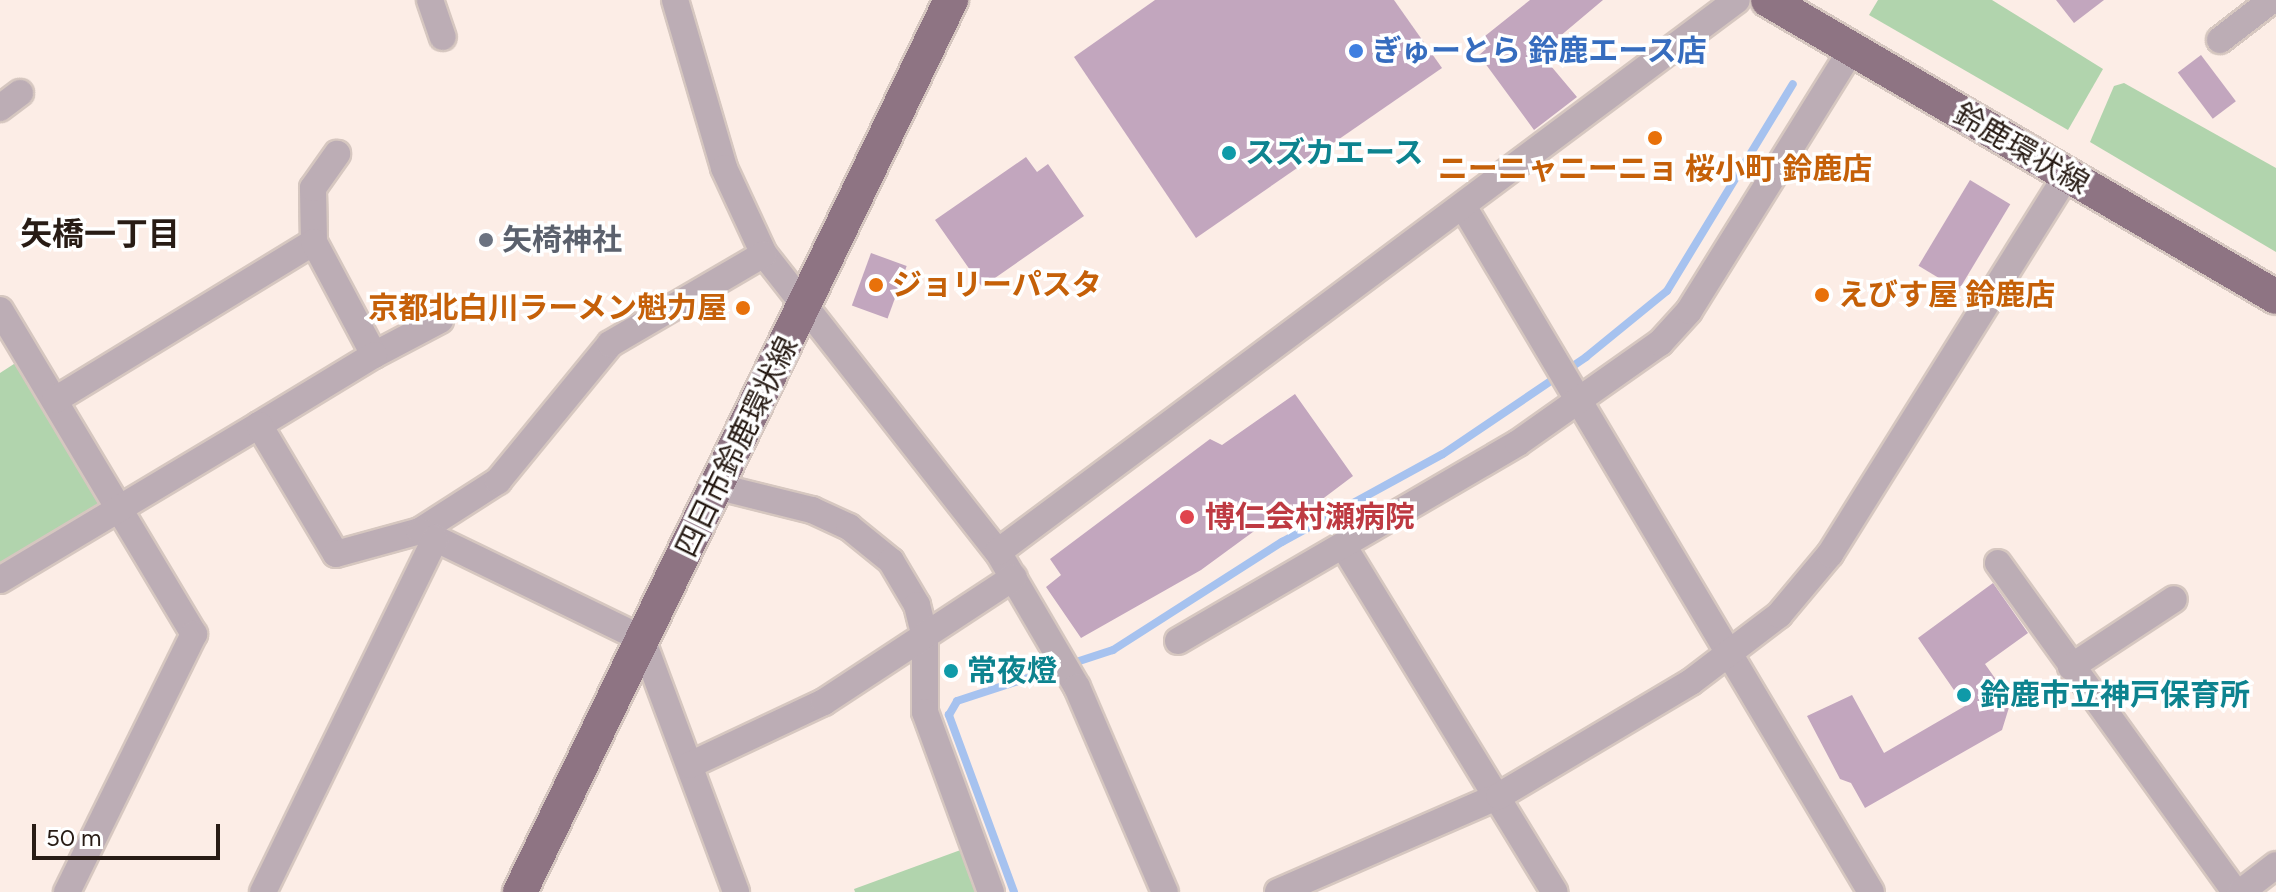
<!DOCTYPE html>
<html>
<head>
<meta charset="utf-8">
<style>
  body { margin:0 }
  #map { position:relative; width:2276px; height:892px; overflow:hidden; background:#fcede6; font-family:Figtree,"Noto Sans JP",sans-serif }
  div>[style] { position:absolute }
  .green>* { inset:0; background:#b1d4ad }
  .stream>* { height:8px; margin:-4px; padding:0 4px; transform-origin:4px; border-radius:4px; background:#a6c2ef }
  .building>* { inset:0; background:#c2a6be; transform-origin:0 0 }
  .roads { filter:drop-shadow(2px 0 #d6c7c0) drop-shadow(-2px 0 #d6c7c0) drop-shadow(0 2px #d6c7c0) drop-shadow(0 -2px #d6c7c0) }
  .minor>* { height:26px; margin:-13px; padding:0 13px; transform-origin:13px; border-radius:13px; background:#bcadb5 }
  .major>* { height:34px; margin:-17px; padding:0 17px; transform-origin:17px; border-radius:17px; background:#8e7483 }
  .dots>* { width:22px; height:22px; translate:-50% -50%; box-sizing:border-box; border:4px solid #fff; border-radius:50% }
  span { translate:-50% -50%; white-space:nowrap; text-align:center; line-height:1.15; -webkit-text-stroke:7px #fff; paint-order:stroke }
  .shop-label { font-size:30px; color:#366cbe; font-weight:700 }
  .left { translate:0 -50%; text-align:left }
  .street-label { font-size:30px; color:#281c15 }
  .culture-label { font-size:30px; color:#0d838f; font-weight:700 }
  .food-label { font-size:30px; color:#c56008; font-weight:700 }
  .right { translate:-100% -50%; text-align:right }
  .worship-label { font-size:30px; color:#5b616d; font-weight:700 }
  .health-label { font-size:30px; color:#be3a42; font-weight:700 }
  .neighbourhood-label { font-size:32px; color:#281c15; font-weight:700 }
  .scale { position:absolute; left:32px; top:824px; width:188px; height:36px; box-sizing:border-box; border:4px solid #281c15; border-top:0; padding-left:10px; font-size:24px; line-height:28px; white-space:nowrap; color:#281c15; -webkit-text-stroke:6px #fff; paint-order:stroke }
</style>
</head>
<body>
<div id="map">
  <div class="green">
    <i style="clip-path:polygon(1878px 0,1992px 0,2103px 69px,2068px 130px,1869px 15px)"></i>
    <i style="clip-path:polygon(2124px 83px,2276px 168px,2276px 252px,2090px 142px,2114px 86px)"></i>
    <i style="clip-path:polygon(17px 362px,100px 498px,95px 511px,0 568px,0 373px)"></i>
    <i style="clip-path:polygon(966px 848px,981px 892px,855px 892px,854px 889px)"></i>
  </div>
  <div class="stream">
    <i style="left:1014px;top:892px;width:189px;rotate:-110.2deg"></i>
    <i style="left:949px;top:715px;width:16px;rotate:-60deg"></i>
    <i style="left:957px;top:701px;width:164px;rotate:-18.1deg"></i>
    <i style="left:1113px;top:650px;width:201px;rotate:-32.6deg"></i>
    <i style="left:1282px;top:542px;width:183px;rotate:-28.7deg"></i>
    <i style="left:1443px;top:454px;width:173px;rotate:-34.1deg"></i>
    <i style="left:1586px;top:357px;width:104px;rotate:-39.2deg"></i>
    <i style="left:1667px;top:291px;width:242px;rotate:-58.7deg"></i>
  </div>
  <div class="building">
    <i style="clip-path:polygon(1155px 0,1394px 0,1442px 68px,1196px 238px,1074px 57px)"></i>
    <i style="clip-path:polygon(1530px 0,1603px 0,1540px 53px,1577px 97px,1534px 130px,1479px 55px,1486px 49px,1480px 40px)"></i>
    <i style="clip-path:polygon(2056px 0,2104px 0,2074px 23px)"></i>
    <i style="left:2201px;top:55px;width:58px;height:29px;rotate:53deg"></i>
    <i style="clip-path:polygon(1026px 157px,1037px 172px,1048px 164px,1084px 216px,982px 287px,935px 220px)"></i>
    <i style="left:1970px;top:180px;width:47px;height:100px;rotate:31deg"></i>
    <i style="left:871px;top:253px;width:38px;height:56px;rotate:20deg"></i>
    <i style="clip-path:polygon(1295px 394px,1353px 476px,1300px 516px,1291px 504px,1201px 570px,1081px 638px,1046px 587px,1061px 575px,1050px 559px,1210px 439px,1222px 445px)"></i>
    <i style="clip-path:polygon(1993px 583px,2028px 633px,1985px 664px,2011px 701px,2002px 730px,1865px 808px,1851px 783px,1840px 779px,1807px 716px,1852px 695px,1884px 753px,1965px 706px,1918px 638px)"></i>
  </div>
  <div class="roads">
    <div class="minor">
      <i style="left:430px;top:0;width:39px;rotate:71deg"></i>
      <i style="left:675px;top:0;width:175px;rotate:73.7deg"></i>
      <i style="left:724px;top:168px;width:95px;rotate:65.1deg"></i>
      <i style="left:764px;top:254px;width:379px;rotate:51.9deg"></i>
      <i style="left:998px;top:552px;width:156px;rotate:59.7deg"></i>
      <i style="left:1077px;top:687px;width:223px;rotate:66.8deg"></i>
      <i style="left:2220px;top:40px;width:66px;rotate:-37.6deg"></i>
      <i style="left:0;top:108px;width:25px;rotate:-37deg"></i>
      <i style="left:1463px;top:206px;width:798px;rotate:59.26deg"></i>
      <i style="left:314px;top:242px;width:54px;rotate:-91.1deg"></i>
      <i style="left:313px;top:188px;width:42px;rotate:-54.8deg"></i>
      <i style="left:0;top:310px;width:378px;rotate:59.1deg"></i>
      <i style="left:194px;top:634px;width:288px;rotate:116.2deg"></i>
      <i style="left:374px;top:355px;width:75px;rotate:-27.9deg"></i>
      <i style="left:55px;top:400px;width:303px;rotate:-31.4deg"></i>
      <i style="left:314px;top:242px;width:128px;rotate:62deg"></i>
      <i style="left:374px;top:355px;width:135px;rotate:148.7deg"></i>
      <i style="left:719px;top:487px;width:96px;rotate:13.9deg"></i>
      <i style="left:812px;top:510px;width:41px;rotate:24.7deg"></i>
      <i style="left:849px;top:527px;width:54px;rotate:39deg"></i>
      <i style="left:891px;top:561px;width:51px;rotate:59.4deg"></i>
      <i style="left:917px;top:605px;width:32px;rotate:76deg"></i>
      <i style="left:925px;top:636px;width:76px;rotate:90deg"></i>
      <i style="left:925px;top:712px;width:192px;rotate:69.9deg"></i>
      <i style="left:420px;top:531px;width:93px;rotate:-32.7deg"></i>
      <i style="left:498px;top:481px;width:177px;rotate:-50.7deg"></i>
      <i style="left:610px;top:344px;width:178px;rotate:-30.3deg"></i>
      <i style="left:1344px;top:547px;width:404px;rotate:58.6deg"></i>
      <i style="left:998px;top:552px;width:922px;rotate:-36.76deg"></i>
      <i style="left:1998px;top:563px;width:405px;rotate:54.2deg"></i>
      <i style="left:0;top:580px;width:302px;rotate:-30.9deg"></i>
      <i style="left:259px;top:425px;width:150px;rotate:59.2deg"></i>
      <i style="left:336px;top:554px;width:87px;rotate:-15.3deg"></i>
      <i style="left:420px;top:531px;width:247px;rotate:25.9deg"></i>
      <i style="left:642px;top:639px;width:270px;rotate:69.6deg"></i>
      <i style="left:1178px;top:641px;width:393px;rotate:-30.2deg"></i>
      <i style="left:1518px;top:443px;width:174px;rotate:-35.2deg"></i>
      <i style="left:1660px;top:343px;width:43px;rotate:-47.8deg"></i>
      <i style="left:1689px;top:311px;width:309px;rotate:-58.1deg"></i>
      <i style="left:2071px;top:667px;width:123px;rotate:-33.4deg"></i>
      <i style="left:690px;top:765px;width:148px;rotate:-25.2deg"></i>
      <i style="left:824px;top:702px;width:227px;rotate:-33.3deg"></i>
      <i style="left:263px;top:892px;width:393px;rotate:-64deg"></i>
      <i style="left:1278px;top:892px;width:241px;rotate:-23.5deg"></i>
      <i style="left:1499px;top:796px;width:223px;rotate:-30.7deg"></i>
      <i style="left:1691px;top:682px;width:111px;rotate:-37.3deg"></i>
      <i style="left:1779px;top:615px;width:80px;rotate:-50.1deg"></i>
      <i style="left:1830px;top:554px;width:446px;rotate:-58deg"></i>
      <i style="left:2241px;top:892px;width:44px;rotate:-37.6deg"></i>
    </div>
    <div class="major">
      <i style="left:1768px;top:0;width:588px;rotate:30.31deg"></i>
      <i style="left:520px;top:892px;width:991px;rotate:-64.21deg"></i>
    </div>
  </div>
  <div class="dots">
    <i style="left:1356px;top:51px;background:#3f7fe0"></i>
    <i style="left:1655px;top:138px;background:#e8710a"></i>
    <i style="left:1229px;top:153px;background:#0f9aa8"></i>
    <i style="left:486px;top:240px;background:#6b7280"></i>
    <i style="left:876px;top:285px;background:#e8710a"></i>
    <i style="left:1822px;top:295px;background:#e8710a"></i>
    <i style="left:743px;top:308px;background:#e8710a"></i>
    <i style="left:1187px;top:517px;background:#e0444e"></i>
    <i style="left:951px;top:671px;background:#0f9aa8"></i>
    <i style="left:1964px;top:695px;background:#0f9aa8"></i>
  </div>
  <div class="shop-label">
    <span class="left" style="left:1372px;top:51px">ぎゅーとら 鈴鹿エース店</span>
  </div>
  <div class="street-label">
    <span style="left:2021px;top:149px;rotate:30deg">鈴鹿環状線</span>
    <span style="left:737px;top:447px;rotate:-64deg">四日市鈴鹿環状線</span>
  </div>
  <div class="culture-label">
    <span class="left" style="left:1245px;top:153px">スズカエース</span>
    <span class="left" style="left:967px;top:671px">常夜燈</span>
    <span class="left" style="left:1980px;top:695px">鈴鹿市立神戸保育所</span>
  </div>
  <div class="food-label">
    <span style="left:1655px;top:169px">ニーニャニーニョ 桜小町 鈴鹿店</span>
    <span class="left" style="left:892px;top:285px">ジョリーパスタ</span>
    <span class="left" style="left:1838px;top:295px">えびす屋 鈴鹿店</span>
    <span class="right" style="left:727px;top:308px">京都北白川ラーメン魁力屋</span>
  </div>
  <div class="worship-label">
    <span class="left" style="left:502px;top:240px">矢椅神社</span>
  </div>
  <div class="health-label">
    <span class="left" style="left:1205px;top:517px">博仁会村瀬病院</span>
  </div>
  <div class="neighbourhood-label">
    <span style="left:100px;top:234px">矢橋一丁目</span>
  </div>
  <div class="scale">50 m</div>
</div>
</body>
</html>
